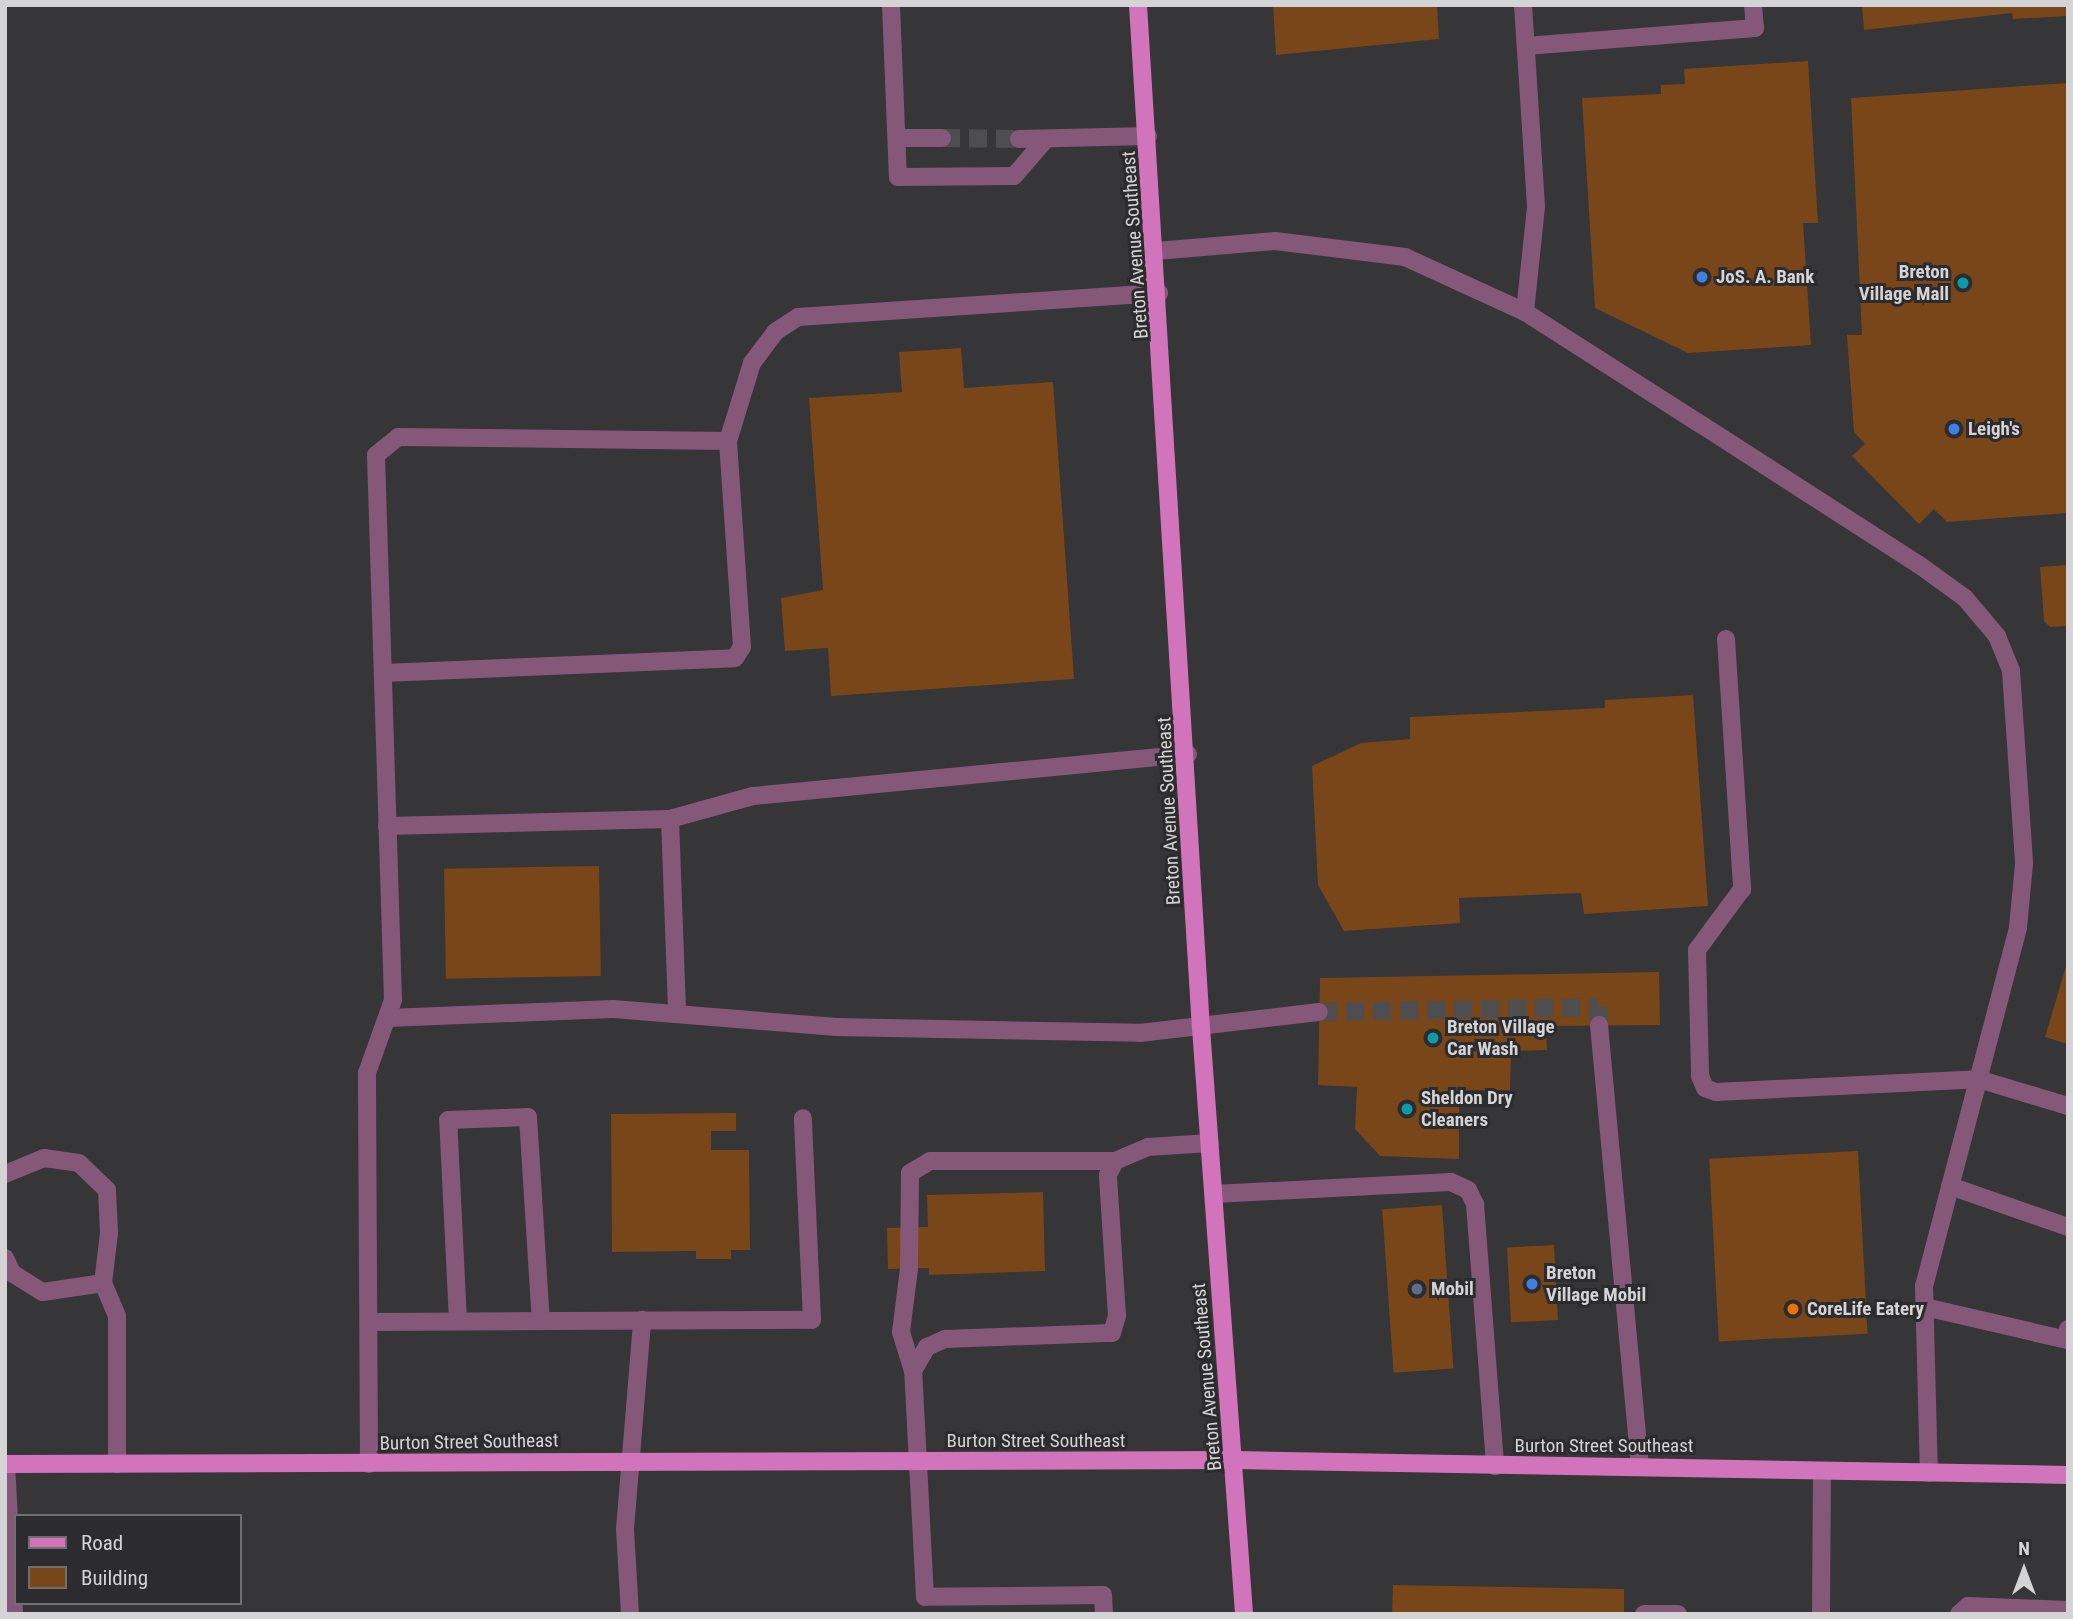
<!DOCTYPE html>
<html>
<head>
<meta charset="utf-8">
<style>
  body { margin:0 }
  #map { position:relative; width:2073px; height:1619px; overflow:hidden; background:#363537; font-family:"Roboto Condensed",sans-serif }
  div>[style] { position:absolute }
  .building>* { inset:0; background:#784618; transform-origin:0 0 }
  .minor-tunnel>* { height:18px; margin-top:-9px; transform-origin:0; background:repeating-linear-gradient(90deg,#4e4d4f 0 18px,transparent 0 27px) }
  .minor>* { height:18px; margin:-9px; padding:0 9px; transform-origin:9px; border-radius:9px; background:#855779 }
  .major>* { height:18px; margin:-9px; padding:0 9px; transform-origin:9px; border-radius:9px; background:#d274bb }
  .dots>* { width:19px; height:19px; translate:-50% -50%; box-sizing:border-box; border:4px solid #2c2b2d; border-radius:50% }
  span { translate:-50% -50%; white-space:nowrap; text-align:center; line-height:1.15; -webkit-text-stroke:6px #2c2b2d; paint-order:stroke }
  .street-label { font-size:19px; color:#d4d3d5 }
  .poi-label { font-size:19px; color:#d4d3d5; font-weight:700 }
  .right { translate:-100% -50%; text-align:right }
  .left { translate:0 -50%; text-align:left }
  .frame { position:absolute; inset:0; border:7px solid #d4d3d5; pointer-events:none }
  .legend { position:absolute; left:14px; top:1514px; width:228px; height:91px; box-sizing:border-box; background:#2c2b2d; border:2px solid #6f6e70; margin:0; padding:9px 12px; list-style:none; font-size:21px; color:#d4d3d5 }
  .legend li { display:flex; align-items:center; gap:14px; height:35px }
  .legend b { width:35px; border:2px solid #6f6e70 }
  .north { position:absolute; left:1989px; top:1535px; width:70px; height:70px; -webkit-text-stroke:5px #2c2b2d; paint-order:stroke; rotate:0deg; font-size:19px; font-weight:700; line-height:28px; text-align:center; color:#d4d3d5 }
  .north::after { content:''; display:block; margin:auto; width:24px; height:32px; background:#d4d3d5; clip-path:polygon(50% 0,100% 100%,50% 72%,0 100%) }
</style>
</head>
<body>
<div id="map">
  <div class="building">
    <i style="clip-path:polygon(1273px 5px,1437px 5px,1439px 39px,1276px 55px)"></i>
    <i style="clip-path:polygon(1862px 5px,2068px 5px,2068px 16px,2013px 19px,2012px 13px,1864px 30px)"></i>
    <i style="clip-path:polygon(1808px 61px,1818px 223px,1803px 223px,1811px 345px,1688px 353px,1595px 308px,1582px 98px,1661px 94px,1661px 85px,1685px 84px,1684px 69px)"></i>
    <i style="clip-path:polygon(2068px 83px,2068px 513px,1947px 522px,1934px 509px,1919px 524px,1852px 456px,1865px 444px,1854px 432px,1847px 335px,1862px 335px,1851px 98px)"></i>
    <i style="clip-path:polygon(961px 348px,964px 388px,1053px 382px,1074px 679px,831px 696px,828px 648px,785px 651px,781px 598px,823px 590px,809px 398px,902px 392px,899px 352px)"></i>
    <i style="clip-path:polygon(2068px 565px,2068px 626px,2050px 627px,2044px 621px,2040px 567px)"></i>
    <i style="clip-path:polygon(1693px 695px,1708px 906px,1584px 914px,1581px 893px,1459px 898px,1460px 923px,1344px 931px,1318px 885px,1312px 766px,1361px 743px,1410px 739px,1410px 717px,1605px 708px,1605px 700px)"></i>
    <i style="left:599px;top:866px;width:110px;height:155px;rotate:89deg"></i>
    <i style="clip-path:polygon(2067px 963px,2068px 963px,2068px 1044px,2045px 1037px)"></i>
    <i style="clip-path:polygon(1659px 972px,1660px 1025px,1546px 1026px,1547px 1050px,1511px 1051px,1510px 1090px,1459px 1090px,1459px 1159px,1380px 1156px,1355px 1129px,1357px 1087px,1318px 1085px,1320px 978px)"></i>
    <i style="clip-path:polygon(736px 1113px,736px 1131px,711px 1131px,711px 1150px,749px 1150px,750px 1250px,731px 1250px,731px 1259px,696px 1259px,696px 1251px,612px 1252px,611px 1114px)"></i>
    <i style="left:1858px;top:1151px;width:183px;height:149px;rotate:87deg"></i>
    <i style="clip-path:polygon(1043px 1192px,1045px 1271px,929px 1275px,929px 1268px,888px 1269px,887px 1228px,928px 1227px,927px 1195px)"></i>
    <i style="left:1442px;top:1205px;width:164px;height:60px;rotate:86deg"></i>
    <i style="left:1554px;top:1245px;width:75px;height:47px;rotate:87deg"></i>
    <i style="clip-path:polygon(1393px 1585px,1624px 1589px,1624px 1614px,1392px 1614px)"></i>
  </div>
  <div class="minor-tunnel">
    <i style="left:942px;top:138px;width:77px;rotate:0.7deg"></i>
    <i style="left:1319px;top:1012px;width:279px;rotate:-1deg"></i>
    <i style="left:1598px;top:1007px;width:18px;rotate:87deg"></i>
  </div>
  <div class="minor">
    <i style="left:891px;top:5px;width:172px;rotate:87.7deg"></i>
    <i style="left:898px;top:177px;width:116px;rotate:-0.5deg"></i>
    <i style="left:1014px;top:176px;width:49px;rotate:-49.1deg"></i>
    <i style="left:1523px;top:5px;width:202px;rotate:86.3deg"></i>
    <i style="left:1536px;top:207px;width:106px;rotate:96deg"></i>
    <i style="left:1526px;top:46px;width:230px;rotate:-4.5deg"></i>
    <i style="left:1755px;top:28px;width:23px;rotate:-95deg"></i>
    <i style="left:897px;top:138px;width:45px"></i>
    <i style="left:1019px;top:139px;width:129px;rotate:-1.3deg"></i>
    <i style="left:1156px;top:251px;width:119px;rotate:-4.8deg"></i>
    <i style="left:1275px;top:241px;width:131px;rotate:7deg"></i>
    <i style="left:1405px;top:257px;width:132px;rotate:24.6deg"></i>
    <i style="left:1525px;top:312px;width:210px;rotate:32.6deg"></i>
    <i style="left:1702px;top:425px;width:257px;rotate:32.8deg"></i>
    <i style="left:1918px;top:564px;width:58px;rotate:35.9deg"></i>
    <i style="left:1965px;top:598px;width:50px;rotate:49.9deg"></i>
    <i style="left:1997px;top:636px;width:38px;rotate:68deg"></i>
    <i style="left:2011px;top:671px;width:193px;rotate:86.1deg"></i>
    <i style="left:2024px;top:864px;width:64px;rotate:95.4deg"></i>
    <i style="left:2018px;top:928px;width:370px;rotate:104.7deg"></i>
    <i style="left:1924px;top:1286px;width:187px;rotate:88.5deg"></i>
    <i style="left:1726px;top:639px;width:251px;rotate:86.3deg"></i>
    <i style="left:1742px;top:889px;width:76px;rotate:126.4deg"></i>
    <i style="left:1697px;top:950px;width:126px;rotate:88.6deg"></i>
    <i style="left:1700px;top:1076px;width:13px;rotate:67deg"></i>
    <i style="left:1705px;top:1088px;width:12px;rotate:20deg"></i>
    <i style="left:1716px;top:1092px;width:262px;rotate:-2.8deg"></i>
    <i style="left:1978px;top:1079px;width:94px;rotate:16.7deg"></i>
    <i style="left:383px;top:673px;width:352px;rotate:-2.4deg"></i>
    <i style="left:735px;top:658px;width:13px;rotate:-58deg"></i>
    <i style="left:742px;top:647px;width:206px;rotate:-93.9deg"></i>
    <i style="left:670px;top:819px;width:194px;rotate:87.9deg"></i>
    <i style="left:387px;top:826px;width:283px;rotate:-1.4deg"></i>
    <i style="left:670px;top:819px;width:86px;rotate:-15.5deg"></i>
    <i style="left:753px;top:796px;width:437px;rotate:-5.5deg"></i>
    <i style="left:388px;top:1018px;width:225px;rotate:-2.3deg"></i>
    <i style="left:613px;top:1009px;width:224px;rotate:4.6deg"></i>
    <i style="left:836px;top:1027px;width:304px;rotate:1.1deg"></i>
    <i style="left:1140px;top:1033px;width:180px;rotate:-6.7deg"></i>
    <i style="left:1599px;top:1025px;width:443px;rotate:84.7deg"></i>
    <i style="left:5px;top:1174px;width:42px;rotate:-22.3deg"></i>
    <i style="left:44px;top:1158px;width:35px;rotate:8deg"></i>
    <i style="left:79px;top:1163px;width:39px;rotate:44deg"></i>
    <i style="left:107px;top:1190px;width:43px;rotate:87.3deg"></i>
    <i style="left:109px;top:1233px;width:50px;rotate:96.8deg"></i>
    <i style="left:103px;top:1283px;width:36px;rotate:67deg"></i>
    <i style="left:117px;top:1316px;width:148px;rotate:90deg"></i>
    <i style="left:1950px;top:1186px;width:125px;rotate:19.2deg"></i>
    <i style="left:1214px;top:1194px;width:237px;rotate:-2.9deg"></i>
    <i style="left:1451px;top:1182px;width:19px;rotate:25deg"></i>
    <i style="left:1468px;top:1190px;width:16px;rotate:63deg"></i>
    <i style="left:1475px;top:1204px;width:263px;rotate:85.6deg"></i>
    <i style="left:5px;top:1258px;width:17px;rotate:65deg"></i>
    <i style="left:12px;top:1273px;width:36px;rotate:32deg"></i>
    <i style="left:43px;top:1292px;width:61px;rotate:-8.5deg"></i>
    <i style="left:1925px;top:1307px;width:146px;rotate:13.1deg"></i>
    <i style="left:2067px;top:1340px;width:11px;rotate:-85deg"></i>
    <i style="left:458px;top:1321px;width:201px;rotate:-92.8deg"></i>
    <i style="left:448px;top:1120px;width:80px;rotate:-2.1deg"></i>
    <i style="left:528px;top:1117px;width:204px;rotate:86.4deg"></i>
    <i style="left:369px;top:1322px;width:443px;rotate:-0.3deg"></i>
    <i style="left:812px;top:1320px;width:202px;rotate:-92.6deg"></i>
    <i style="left:913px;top:1371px;width:41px;rotate:-107.1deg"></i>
    <i style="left:901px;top:1332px;width:64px;rotate:-82.8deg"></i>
    <i style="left:909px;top:1269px;width:96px;rotate:-89.4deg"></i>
    <i style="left:910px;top:1173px;width:23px;rotate:-31deg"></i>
    <i style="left:930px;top:1161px;width:185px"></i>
    <i style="left:6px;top:1464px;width:150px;rotate:86.9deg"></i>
    <i style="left:369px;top:1464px;width:391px;rotate:-90.3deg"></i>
    <i style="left:367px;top:1073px;width:77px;rotate:-70.4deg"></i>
    <i style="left:393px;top:1000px;width:545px;rotate:-91.79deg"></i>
    <i style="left:376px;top:455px;width:28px;rotate:-39deg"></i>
    <i style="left:398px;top:437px;width:330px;rotate:0.7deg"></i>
    <i style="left:728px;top:441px;width:82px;rotate:-72.9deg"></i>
    <i style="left:752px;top:363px;width:39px;rotate:-53deg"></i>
    <i style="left:775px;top:332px;width:27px;rotate:-33deg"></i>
    <i style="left:798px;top:317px;width:362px;rotate:-3.8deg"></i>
    <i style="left:630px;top:1614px;width:85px;rotate:-93.4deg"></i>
    <i style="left:625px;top:1529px;width:210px;rotate:-85.3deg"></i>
    <i style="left:1104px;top:1614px;width:19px;rotate:-93deg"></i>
    <i style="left:1103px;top:1595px;width:178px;rotate:179.4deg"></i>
    <i style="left:925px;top:1597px;width:226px;rotate:-93deg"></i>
    <i style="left:913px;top:1371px;width:28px;rotate:-60deg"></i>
    <i style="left:927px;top:1347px;width:20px;rotate:-24deg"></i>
    <i style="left:945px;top:1339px;width:167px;rotate:-2.1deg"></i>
    <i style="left:1112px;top:1333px;width:18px;rotate:-74deg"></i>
    <i style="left:1117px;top:1316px;width:141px;rotate:-93.7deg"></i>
    <i style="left:1108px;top:1175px;width:16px;rotate:-63deg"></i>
    <i style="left:1115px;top:1161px;width:36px;rotate:-23deg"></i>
    <i style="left:1148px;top:1147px;width:62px;rotate:-3.7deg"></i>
    <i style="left:1644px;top:1614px;width:34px"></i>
    <i style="left:1821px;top:1614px;width:143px;rotate:-89.6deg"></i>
    <i style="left:1959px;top:1614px;width:12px;rotate:-42deg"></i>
    <i style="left:1968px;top:1606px;width:100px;rotate:2.3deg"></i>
  </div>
  <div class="major">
    <i style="left:1138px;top:5px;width:1025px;rotate:86.48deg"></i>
    <i style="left:1201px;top:1028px;width:588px;rotate:85.8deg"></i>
    <i style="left:5px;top:1464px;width:1230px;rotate:-0.19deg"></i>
    <i style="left:1235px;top:1460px;width:833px;rotate:1.03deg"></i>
  </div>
  <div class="dots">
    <i style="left:1702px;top:277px;background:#3f7fe0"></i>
    <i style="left:1963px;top:283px;background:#0f9aa8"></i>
    <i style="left:1954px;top:429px;background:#3f7fe0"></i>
    <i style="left:1433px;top:1038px;background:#0f9aa8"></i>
    <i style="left:1407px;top:1109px;background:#0f9aa8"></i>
    <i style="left:1532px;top:1284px;background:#3f7fe0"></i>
    <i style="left:1417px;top:1289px;background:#5c6f8a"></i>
    <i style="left:1793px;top:1309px;background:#e8710a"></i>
  </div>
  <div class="street-label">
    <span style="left:1135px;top:245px;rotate:-94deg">Breton Avenue Southeast</span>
    <span style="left:1169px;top:811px;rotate:-93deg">Breton Avenue Southeast</span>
    <span style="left:1207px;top:1377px;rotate:-95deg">Breton Avenue Southeast</span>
    <span style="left:1036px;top:1441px">Burton Street Southeast</span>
    <span style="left:469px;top:1442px;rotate:-1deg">Burton Street Southeast</span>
    <span style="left:1604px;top:1446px">Burton Street Southeast</span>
  </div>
  <div class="poi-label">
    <span class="right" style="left:1949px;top:283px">Breton<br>Village Mall</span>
    <span class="left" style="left:1716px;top:277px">JoS. A. Bank</span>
    <span class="left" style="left:1968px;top:429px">Leigh's</span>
    <span class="left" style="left:1447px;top:1038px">Breton Village<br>Car Wash</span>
    <span class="left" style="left:1421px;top:1109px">Sheldon Dry<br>Cleaners</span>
    <span class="left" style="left:1546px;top:1284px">Breton<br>Village Mobil</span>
    <span class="left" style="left:1431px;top:1289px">Mobil</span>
    <span class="left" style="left:1807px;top:1309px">CoreLife Eatery</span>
  </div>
  <div class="frame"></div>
  <ul class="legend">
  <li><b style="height:9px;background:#d274bb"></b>Road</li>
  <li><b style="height:19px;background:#784618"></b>Building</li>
  </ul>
  <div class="north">N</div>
</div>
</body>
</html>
